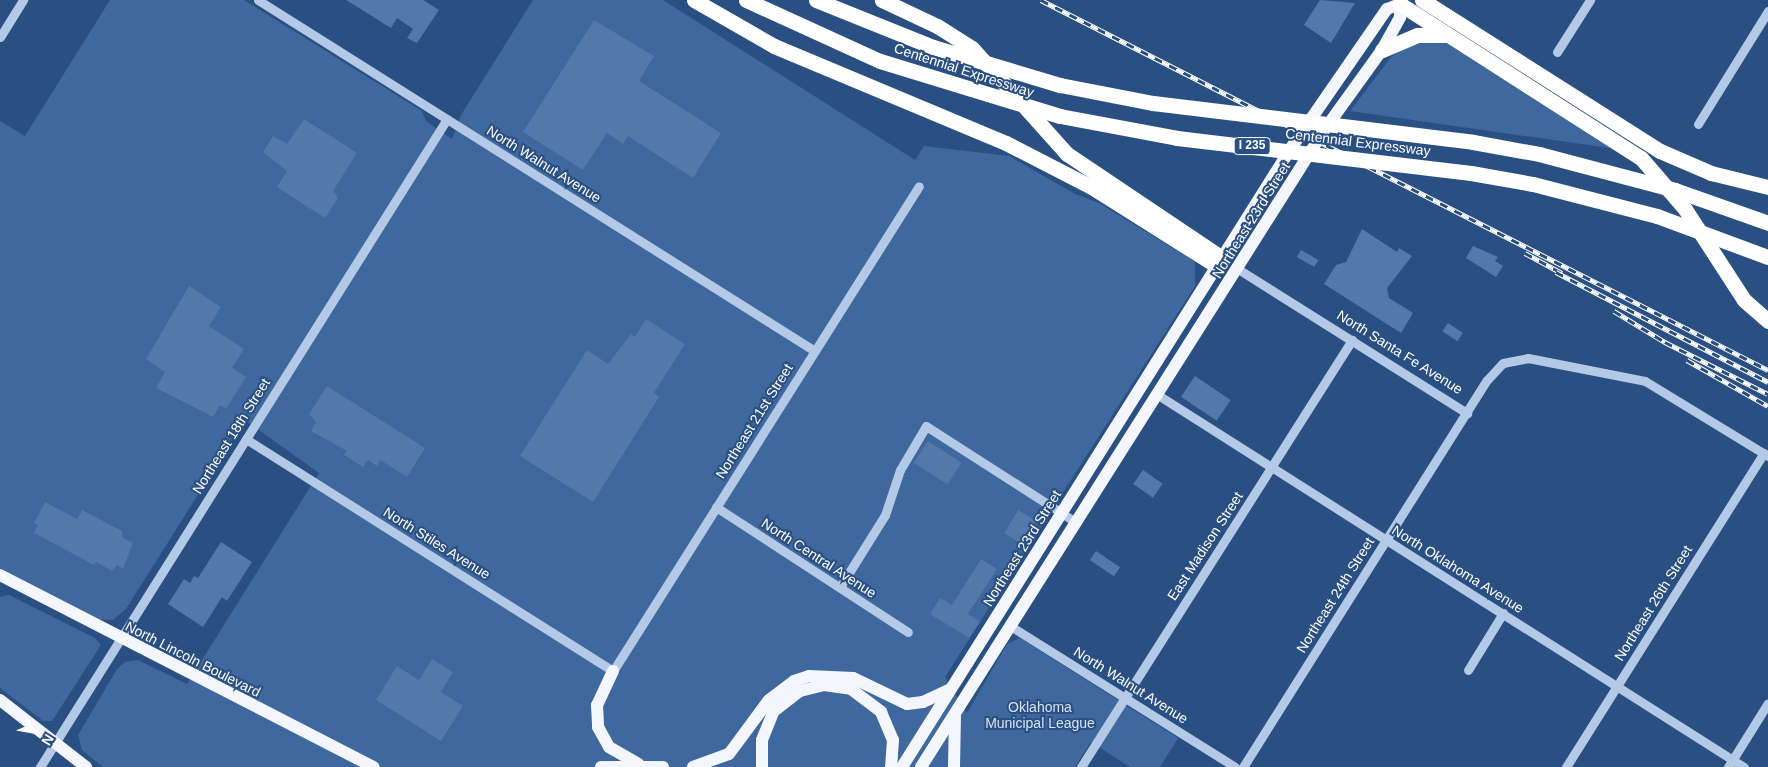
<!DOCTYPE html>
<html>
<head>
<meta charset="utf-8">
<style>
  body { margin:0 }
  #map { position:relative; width:1768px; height:767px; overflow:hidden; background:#2a4f82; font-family:Arial,sans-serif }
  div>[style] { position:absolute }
  .green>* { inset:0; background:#3f689f }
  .building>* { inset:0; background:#5378aa; transform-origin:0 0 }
  .minor>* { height:9px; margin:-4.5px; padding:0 4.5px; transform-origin:4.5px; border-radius:4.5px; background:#b3c9e6 }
  .major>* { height:12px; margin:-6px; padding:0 6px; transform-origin:6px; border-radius:6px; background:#f3f7fd }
  .highway>* { height:15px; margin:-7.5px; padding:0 7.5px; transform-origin:7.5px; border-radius:7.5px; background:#fff }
  .rail>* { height:4.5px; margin-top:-2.25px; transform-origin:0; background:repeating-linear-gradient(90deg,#2a4f82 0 8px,#fff 0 16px); box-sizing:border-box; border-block:1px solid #fff }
  .highway-bridge>* { height:15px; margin:-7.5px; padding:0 7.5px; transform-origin:7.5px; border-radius:7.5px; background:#fff }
  span { translate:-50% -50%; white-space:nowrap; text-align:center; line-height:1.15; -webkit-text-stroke:4px #2a4f82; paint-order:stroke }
  .shield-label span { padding:1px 4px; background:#2a4f82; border:1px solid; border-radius:4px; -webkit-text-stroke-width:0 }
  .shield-label { font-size:12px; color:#fff; font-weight:700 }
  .street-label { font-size:14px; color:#fff }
  .park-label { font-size:14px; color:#d5e3f5 }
  .north { position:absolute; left:10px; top:707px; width:50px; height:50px; -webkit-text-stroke:4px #2a4f82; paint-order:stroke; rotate:122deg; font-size:14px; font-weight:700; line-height:20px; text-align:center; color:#fff }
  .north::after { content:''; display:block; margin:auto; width:18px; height:22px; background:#fff; clip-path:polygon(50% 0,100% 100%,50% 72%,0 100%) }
</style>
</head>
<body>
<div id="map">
  <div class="green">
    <i style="clip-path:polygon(110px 0,244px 0,422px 111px,426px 121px,452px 139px,461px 115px,533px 0,663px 0,915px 160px,924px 146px,1009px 156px,1075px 194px,1099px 203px,1186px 256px,1195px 262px,1195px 286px,945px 677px,967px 713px,1007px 644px,1020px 638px,1178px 738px,1160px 767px,1130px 767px,1091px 742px,1075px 767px,103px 767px,82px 750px,78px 735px,117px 669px,125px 662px,138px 660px,187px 684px,319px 473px,245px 420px,126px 609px,113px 620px,98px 619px,0 569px,0 121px,25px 136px)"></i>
    <i style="clip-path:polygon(1436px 40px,1446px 43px,1616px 149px,1350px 111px,1392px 56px,1404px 47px)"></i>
    <i style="clip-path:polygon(9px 595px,95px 638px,101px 645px,52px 721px,43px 721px,0 688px,0 597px)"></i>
  </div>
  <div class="building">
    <i style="clip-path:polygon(346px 0,423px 0,439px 10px,417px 43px,407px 38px,413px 29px,397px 18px,391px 28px)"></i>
    <i style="clip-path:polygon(1320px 0,1355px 3px,1331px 43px,1304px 25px)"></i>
    <i style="clip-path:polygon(594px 20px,654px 56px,639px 81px,721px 133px,693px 178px,628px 136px,623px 144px,607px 133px,583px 170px,523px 132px)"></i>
    <i style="clip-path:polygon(304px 119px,357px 153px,333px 191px,338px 198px,325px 218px,277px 187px,287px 171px,263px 152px,273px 136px,287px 144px)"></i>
    <i style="clip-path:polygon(1362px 229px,1397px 252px,1399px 248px,1412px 256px,1387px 288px,1389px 298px,1413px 313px,1401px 333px,1324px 284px,1336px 265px,1346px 262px)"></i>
    <i style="clip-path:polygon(1473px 246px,1498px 257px,1495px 261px,1503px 266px,1496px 277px,1466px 258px)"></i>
    <i style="left:1301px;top:250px;width:20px;height:8px;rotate:30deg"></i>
    <i style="clip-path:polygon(189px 286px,221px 307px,209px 326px,244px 349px,232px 368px,246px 377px,226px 409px,220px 405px,213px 417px,156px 388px,165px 372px,146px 359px)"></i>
    <i style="clip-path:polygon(646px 319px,685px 344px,654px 393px,659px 397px,593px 502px,520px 456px,587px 350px,608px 364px,631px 334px,635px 337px)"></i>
    <i style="left:1448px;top:323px;width:18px;height:10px;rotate:34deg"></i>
    <i style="left:1195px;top:376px;width:43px;height:25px;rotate:34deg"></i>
    <i style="clip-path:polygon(327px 386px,425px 448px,407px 477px,380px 460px,377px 466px,368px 460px,363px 467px,344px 455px,347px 451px,311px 431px,316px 422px,309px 414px)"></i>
    <i style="left:928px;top:441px;width:40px;height:26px;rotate:33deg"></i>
    <i style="left:1143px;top:470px;width:24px;height:17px;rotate:35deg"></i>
    <i style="clip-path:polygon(45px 502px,77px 519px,82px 510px,122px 531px,123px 538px,133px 543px,123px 569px,117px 565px,112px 571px,96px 562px,94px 565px,34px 533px,38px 525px,34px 523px)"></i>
    <i style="left:1018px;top:510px;width:21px;height:27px;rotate:31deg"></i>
    <i style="clip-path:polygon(221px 542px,252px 562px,227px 601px,222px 597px,203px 627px,168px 604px,184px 579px,190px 583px,194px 576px,198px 578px)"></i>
    <i style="left:1096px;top:551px;width:29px;height:11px;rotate:34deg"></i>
    <i style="clip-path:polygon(981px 559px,997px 569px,968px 614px,980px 622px,969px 638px,930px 614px,940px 598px,952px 605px)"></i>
    <i style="clip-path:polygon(432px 659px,453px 672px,441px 692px,463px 706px,441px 741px,376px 700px,397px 666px,419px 680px)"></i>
  </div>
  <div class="minor">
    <i style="left:258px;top:0;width:658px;rotate:32.22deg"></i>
    <i style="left:0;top:37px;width:44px;rotate:-58.1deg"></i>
    <i style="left:1557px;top:52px;width:62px;rotate:-57.6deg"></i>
    <i style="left:1698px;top:124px;width:133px;rotate:-58.2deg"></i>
    <i style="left:1238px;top:269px;width:271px;rotate:32.2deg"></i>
    <i style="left:1158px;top:395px;width:694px;rotate:32.41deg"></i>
    <i style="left:246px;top:439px;width:434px;rotate:32.3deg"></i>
    <i style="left:613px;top:671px;width:573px;rotate:-57.75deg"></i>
    <i style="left:716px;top:507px;width:229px;rotate:33.1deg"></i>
    <i style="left:840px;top:587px;width:85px;rotate:-58deg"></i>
    <i style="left:885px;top:515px;width:47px;rotate:-71.6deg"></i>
    <i style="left:900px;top:470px;width:51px;rotate:-59.4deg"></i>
    <i style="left:926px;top:426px;width:179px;rotate:32.7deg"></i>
    <i style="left:1012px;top:627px;width:263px;rotate:32.1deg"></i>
    <i style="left:1468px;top:670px;width:67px;rotate:-58.4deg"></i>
    <i style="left:40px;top:767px;width:765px;rotate:-57.87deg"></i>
    <i style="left:1081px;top:767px;width:506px;rotate:-57.6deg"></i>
    <i style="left:1243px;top:767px;width:457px;rotate:-57.8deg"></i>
    <i style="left:1487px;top:380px;width:23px;rotate:-47deg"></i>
    <i style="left:1503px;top:363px;width:25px;rotate:-11deg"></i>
    <i style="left:1528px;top:358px;width:119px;rotate:11.1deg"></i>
    <i style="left:1645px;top:381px;width:144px;rotate:31.4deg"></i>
    <i style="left:1566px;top:767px;width:371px;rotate:-57.8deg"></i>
    <i style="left:1728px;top:767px;width:75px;rotate:-58deg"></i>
  </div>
  <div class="major">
    <i style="left:0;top:575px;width:420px;rotate:27.2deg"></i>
    <i style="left:613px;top:671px;width:38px;rotate:115deg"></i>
    <i style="left:597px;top:705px;width:22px;rotate:87deg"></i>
    <i style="left:598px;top:727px;width:23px;rotate:61deg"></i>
    <i style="left:609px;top:747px;width:34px;rotate:30deg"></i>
    <i style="left:0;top:700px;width:109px;rotate:37.9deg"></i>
    <i style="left:601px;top:767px;width:62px"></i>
    <i style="left:693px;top:767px;width:38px;rotate:-20deg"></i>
    <i style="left:729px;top:754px;width:67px;rotate:-53.5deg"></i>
    <i style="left:769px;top:700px;width:31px;rotate:-37deg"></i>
    <i style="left:794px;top:681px;width:16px;rotate:-18deg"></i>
    <i style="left:809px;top:676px;width:44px;rotate:2.6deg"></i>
    <i style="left:853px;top:678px;width:60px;rotate:25.7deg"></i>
    <i style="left:907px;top:704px;width:16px;rotate:-7deg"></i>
    <i style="left:923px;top:702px;width:29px;rotate:-25deg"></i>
    <i style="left:762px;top:767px;width:27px;rotate:-90deg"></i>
    <i style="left:762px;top:740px;width:31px;rotate:-68deg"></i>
    <i style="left:774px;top:711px;width:33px;rotate:-38deg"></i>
    <i style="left:800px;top:691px;width:25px;rotate:-14deg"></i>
    <i style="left:824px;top:685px;width:27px;rotate:8deg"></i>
    <i style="left:851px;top:689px;width:38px;rotate:37deg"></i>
    <i style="left:881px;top:712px;width:30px;rotate:67deg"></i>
    <i style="left:893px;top:740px;width:27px;rotate:94deg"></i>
    <i style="left:902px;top:767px;width:731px;rotate:-57.85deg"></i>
    <i style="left:1291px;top:148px;width:169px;rotate:-55.4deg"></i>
    <i style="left:1387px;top:9px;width:14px;rotate:-21deg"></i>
    <i style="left:921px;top:767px;width:755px;rotate:-57.66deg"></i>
    <i style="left:1325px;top:129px;width:97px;rotate:-54.2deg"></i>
    <i style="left:1382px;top:50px;width:38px;rotate:-61deg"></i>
    <i style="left:1400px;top:17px;width:13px;rotate:-90deg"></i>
    <i style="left:954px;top:767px;width:50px;rotate:-88.9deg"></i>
  </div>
  <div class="highway">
    <i style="left:694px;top:0;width:92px;rotate:29.9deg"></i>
    <i style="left:774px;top:46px;width:251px;rotate:22.7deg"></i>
    <i style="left:1006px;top:143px;width:98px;rotate:27.3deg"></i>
    <i style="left:1093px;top:188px;width:137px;rotate:32.2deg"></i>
    <i style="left:1209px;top:261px;width:13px;rotate:-13deg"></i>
    <i style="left:1222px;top:258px;width:187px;rotate:-146.1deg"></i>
    <i style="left:1067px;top:154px;width:142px;rotate:-131.9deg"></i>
    <i style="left:972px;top:48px;width:41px;rotate:-147.8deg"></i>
    <i style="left:937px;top:26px;width:61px;rotate:-154.7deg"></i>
    <i style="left:1422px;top:0;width:282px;rotate:32.4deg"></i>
    <i style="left:1660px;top:151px;width:56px;rotate:23.3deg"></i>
    <i style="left:1711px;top:173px;width:59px;rotate:13.8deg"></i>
    <i style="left:1400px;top:4px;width:286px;rotate:32.6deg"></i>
    <i style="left:1641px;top:158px;width:67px;rotate:49.2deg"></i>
    <i style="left:1685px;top:209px;width:108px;rotate:57deg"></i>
    <i style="left:1744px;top:300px;width:32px;rotate:41deg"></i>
    <i style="left:1382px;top:50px;width:39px;rotate:-23deg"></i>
    <i style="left:1418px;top:35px;width:27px"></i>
  </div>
  <div class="rail">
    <i style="left:1041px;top:0;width:816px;rotate:26.97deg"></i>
    <i style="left:1525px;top:253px;width:42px;rotate:28.4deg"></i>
    <i style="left:1556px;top:272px;width:239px;rotate:27.4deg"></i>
    <i style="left:1614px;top:311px;width:60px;rotate:31.3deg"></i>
    <i style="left:1665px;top:342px;width:115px;rotate:26.8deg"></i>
    <i style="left:1687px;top:360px;width:93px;rotate:29.6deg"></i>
  </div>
  <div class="highway-bridge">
    <i style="left:746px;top:0;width:147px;rotate:24.5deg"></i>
    <i style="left:880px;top:61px;width:188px;rotate:17deg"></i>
    <i style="left:1060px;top:116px;width:119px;rotate:10.6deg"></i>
    <i style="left:1177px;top:138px;width:296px;rotate:6.8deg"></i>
    <i style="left:1471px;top:173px;width:63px;rotate:10.1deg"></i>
    <i style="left:1533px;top:184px;width:128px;rotate:14.5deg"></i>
    <i style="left:1657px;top:216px;width:118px;rotate:20.3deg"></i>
    <i style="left:816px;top:0;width:126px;rotate:21.9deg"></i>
    <i style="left:933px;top:47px;width:133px;rotate:16.7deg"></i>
    <i style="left:1060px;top:85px;width:95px;rotate:11deg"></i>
    <i style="left:1153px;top:103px;width:322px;rotate:6.9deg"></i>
    <i style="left:1473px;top:142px;width:67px;rotate:10.3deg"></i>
    <i style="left:1539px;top:154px;width:141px;rotate:14.8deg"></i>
    <i style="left:1675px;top:190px;width:99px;rotate:19.5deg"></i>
  </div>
  <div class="shield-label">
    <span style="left:1252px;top:146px">I 235</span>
  </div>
  <div class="street-label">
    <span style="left:964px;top:70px;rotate:18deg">Centennial Expressway</span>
    <span style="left:1358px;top:142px;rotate:7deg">Centennial Expressway</span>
    <span style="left:544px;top:164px;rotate:32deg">North Walnut Avenue</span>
    <span style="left:1251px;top:220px;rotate:-58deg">Northeast 23rd Street</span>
    <span style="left:1400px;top:352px;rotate:32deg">North Santa Fe Avenue</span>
    <span style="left:754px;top:421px;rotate:-58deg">Northeast 21st Street</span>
    <span style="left:231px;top:436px;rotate:-58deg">Northeast 18th Street</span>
    <span style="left:437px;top:543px;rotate:32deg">North Stiles Avenue</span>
    <span style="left:1205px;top:546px;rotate:-57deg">East Madison Street</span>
    <span style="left:1022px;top:548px;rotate:-58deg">Northeast 23rd Street</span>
    <span style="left:819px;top:558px;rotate:33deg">North Central Avenue</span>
    <span style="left:1458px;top:569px;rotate:32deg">North Oklahoma Avenue</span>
    <span style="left:1335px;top:595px;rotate:-58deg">Northeast 24th Street</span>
    <span style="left:1653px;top:603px;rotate:-58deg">Northeast 26th Street</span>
    <span style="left:193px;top:659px;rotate:27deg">North Lincoln Boulevard</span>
    <span style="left:1131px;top:685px;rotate:32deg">North Walnut Avenue</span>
  </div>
  <div class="park-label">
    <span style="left:1040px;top:715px">Oklahoma<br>Municipal League</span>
  </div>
  <div class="north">N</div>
</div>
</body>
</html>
